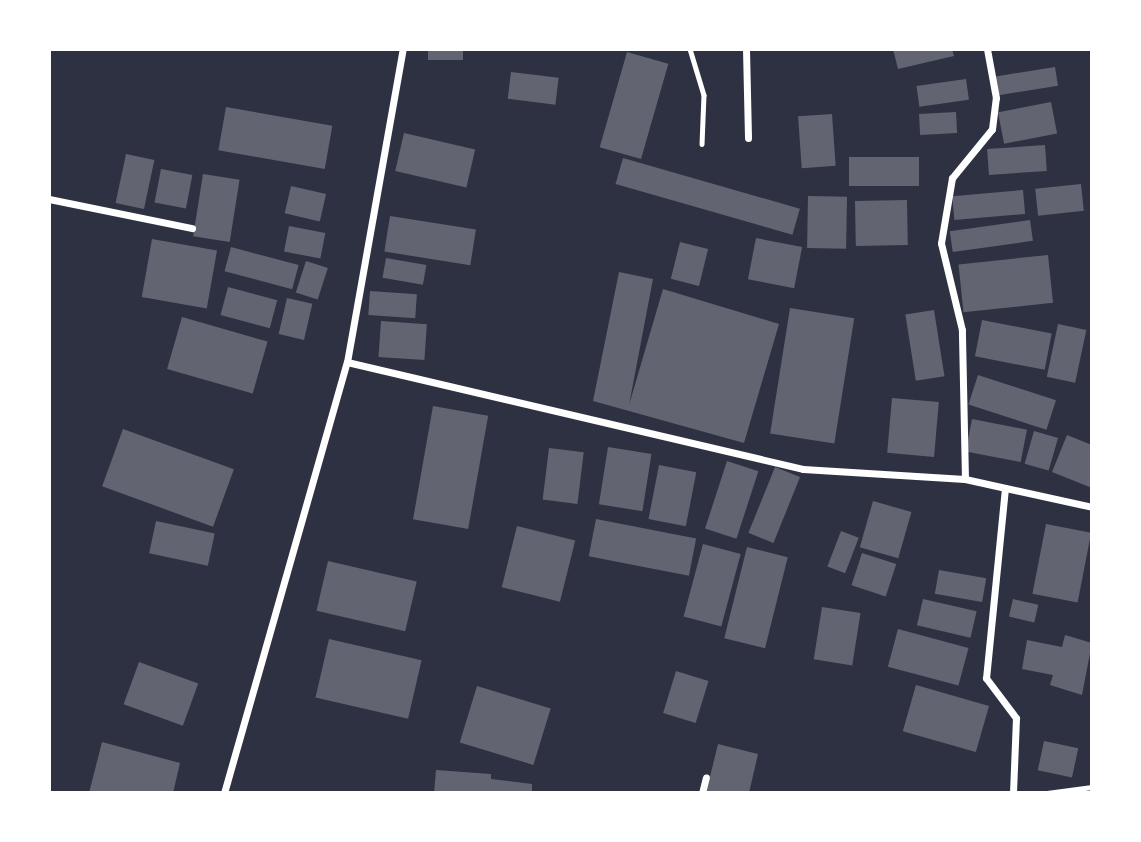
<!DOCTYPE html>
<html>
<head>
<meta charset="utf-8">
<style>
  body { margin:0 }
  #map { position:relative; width:1141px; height:842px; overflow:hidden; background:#2d3142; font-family:"IBM Plex Sans",sans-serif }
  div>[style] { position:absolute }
  .building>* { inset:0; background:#626471; transform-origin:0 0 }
  .path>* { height:4.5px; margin:-2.25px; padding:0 2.25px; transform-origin:2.25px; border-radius:2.25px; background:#fff }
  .minor>* { height:7px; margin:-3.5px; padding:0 3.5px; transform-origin:3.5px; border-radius:3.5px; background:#fff }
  span { translate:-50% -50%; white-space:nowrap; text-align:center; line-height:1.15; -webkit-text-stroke:6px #fff; paint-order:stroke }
  .frame { position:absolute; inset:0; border:51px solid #fff; pointer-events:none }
</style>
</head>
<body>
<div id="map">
  <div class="building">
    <i style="left:428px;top:49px;width:35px;height:11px"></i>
    <i style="clip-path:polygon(893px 49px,952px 49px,954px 56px,898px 69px)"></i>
    <i style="left:627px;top:52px;width:43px;height:99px;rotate:16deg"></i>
    <i style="left:1055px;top:67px;width:19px;height:60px;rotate:81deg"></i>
    <i style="left:511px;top:72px;width:48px;height:27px;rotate:7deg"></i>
    <i style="left:966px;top:79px;width:21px;height:50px;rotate:82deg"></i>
    <i style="left:1051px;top:102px;width:32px;height:54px;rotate:79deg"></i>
    <i style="left:226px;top:107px;width:108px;height:44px;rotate:10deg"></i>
    <i style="left:956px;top:112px;width:21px;height:37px;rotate:87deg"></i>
    <i style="left:832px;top:114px;width:52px;height:34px;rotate:86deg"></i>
    <i style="left:404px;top:133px;width:73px;height:39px;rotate:13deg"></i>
    <i style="left:1045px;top:145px;width:26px;height:58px;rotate:86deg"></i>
    <i style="left:126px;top:154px;width:29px;height:50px;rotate:12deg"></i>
    <i style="left:849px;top:157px;width:70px;height:29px"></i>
    <i style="left:623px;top:158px;width:184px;height:27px;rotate:16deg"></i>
    <i style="left:161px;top:169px;width:32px;height:34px;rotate:11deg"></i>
    <i style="left:203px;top:174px;width:37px;height:63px;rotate:9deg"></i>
    <i style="left:1081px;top:184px;width:27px;height:46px;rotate:84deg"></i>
    <i style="left:291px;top:186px;width:36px;height:28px;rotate:13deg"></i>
    <i style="left:1023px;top:190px;width:24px;height:71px;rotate:85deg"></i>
    <i style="left:808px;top:196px;width:39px;height:52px;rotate:1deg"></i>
    <i style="left:907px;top:200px;width:45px;height:52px;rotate:89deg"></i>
    <i style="left:390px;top:216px;width:87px;height:36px;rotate:9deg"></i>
    <i style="left:1030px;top:220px;width:21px;height:81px;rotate:82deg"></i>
    <i style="left:289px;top:226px;width:37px;height:26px;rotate:11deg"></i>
    <i style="left:756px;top:238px;width:47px;height:42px;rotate:11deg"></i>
    <i style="left:152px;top:239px;width:66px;height:59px;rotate:10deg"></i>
    <i style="left:680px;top:242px;width:29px;height:38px;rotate:14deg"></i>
    <i style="left:231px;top:247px;width:70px;height:25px;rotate:15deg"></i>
    <i style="left:1048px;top:255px;width:48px;height:90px;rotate:84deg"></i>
    <i style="left:386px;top:258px;width:41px;height:20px;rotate:10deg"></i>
    <i style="left:306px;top:261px;width:23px;height:33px;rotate:18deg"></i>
    <i style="clip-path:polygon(619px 272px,653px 279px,629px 405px,663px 289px,779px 324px,744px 443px,593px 401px)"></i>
    <i style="left:228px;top:287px;width:51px;height:29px;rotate:15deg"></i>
    <i style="left:370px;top:291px;width:47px;height:24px;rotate:4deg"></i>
    <i style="left:287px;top:298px;width:26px;height:37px;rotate:13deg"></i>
    <i style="left:790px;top:308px;width:65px;height:127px;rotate:9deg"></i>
    <i style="left:934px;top:310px;width:67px;height:29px;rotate:81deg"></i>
    <i style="left:182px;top:317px;width:89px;height:54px;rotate:16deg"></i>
    <i style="left:982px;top:320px;width:71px;height:37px;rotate:11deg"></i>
    <i style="left:381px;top:321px;width:46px;height:36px;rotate:4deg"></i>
    <i style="left:1058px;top:324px;width:29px;height:54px;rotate:12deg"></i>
    <i style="left:978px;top:375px;width:82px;height:31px;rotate:18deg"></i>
    <i style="left:892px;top:398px;width:47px;height:55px;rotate:5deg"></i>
    <i style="left:433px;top:406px;width:56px;height:115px;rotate:10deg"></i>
    <i style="left:972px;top:419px;width:56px;height:33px;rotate:11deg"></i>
    <i style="left:123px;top:429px;width:118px;height:61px;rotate:20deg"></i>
    <i style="left:1034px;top:431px;width:25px;height:34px;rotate:16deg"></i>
    <i style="clip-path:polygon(1067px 435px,1092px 445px,1092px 488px,1052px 472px)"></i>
    <i style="left:608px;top:447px;width:44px;height:58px;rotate:9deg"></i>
    <i style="left:549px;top:448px;width:35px;height:52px;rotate:7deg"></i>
    <i style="left:727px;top:461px;width:33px;height:71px;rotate:18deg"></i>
    <i style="left:659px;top:465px;width:38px;height:55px;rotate:11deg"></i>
    <i style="left:775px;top:467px;width:27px;height:71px;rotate:22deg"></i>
    <i style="left:873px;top:501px;width:40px;height:48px;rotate:16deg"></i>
    <i style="left:596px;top:519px;width:102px;height:38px;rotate:11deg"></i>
    <i style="left:156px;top:521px;width:60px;height:33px;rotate:12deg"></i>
    <i style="left:1046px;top:524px;width:46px;height:71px;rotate:11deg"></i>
    <i style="left:517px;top:526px;width:60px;height:63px;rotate:14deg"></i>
    <i style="left:841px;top:531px;width:19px;height:38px;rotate:21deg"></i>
    <i style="left:703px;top:544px;width:39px;height:75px;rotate:15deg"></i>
    <i style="left:747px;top:547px;width:42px;height:94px;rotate:14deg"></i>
    <i style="left:862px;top:553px;width:36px;height:34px;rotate:18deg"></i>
    <i style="left:328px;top:561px;width:91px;height:51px;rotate:13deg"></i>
    <i style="left:939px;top:570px;width:48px;height:24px;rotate:10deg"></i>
    <i style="left:923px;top:599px;width:55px;height:27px;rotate:13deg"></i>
    <i style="left:1013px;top:599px;width:26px;height:18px;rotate:13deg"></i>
    <i style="left:822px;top:607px;width:39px;height:53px;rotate:9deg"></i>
    <i style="left:898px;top:629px;width:73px;height:39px;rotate:15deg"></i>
    <i style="clip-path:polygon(1065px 635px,1092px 643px,1082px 695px,1050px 685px,1053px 675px,1022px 669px,1027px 640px,1062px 647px)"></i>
    <i style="left:329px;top:639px;width:95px;height:60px;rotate:13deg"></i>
    <i style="left:139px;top:662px;width:63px;height:45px;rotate:20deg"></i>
    <i style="left:676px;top:671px;width:34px;height:44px;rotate:17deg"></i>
    <i style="left:916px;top:685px;width:76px;height:48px;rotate:16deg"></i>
    <i style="left:477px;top:686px;width:77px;height:59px;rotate:17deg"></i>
    <i style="left:1044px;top:741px;width:35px;height:30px;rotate:12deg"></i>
    <i style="clip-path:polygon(102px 742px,180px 763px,173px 793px,89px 793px)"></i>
    <i style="clip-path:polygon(718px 744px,758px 754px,749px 793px,706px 793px)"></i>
    <i style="clip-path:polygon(436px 770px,491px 774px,491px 779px,532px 784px,532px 793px,434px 793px)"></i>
  </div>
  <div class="path">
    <i style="left:690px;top:49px;width:48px;rotate:73.1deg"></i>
    <i style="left:704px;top:95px;width:49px;rotate:92.3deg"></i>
    <i style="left:1047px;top:793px;width:45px;rotate:-7.6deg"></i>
  </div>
  <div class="minor">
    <i style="left:746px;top:49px;width:89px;rotate:88.7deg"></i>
    <i style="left:49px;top:199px;width:146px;rotate:11.5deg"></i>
    <i style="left:347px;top:362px;width:468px;rotate:13.2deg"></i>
    <i style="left:803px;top:469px;width:162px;rotate:3.5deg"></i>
    <i style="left:965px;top:479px;width:130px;rotate:12.4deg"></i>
    <i style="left:965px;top:479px;width:149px;rotate:-91.2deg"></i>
    <i style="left:962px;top:330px;width:89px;rotate:-103.6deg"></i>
    <i style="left:941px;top:243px;width:66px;rotate:-80.4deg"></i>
    <i style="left:952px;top:178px;width:63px;rotate:-50.8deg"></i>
    <i style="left:992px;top:129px;width:31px;rotate:-83deg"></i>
    <i style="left:996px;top:98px;width:50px;rotate:-100.4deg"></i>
    <i style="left:1005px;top:488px;width:191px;rotate:95.7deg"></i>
    <i style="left:986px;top:678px;width:50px;rotate:53.1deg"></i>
    <i style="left:1016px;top:718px;width:75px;rotate:92.3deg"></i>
    <i style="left:224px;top:793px;width:448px;rotate:-74.1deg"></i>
    <i style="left:347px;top:362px;width:318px;rotate:-79.9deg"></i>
    <i style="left:702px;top:793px;width:16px;rotate:-76deg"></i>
  </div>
  <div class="frame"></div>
</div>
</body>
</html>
